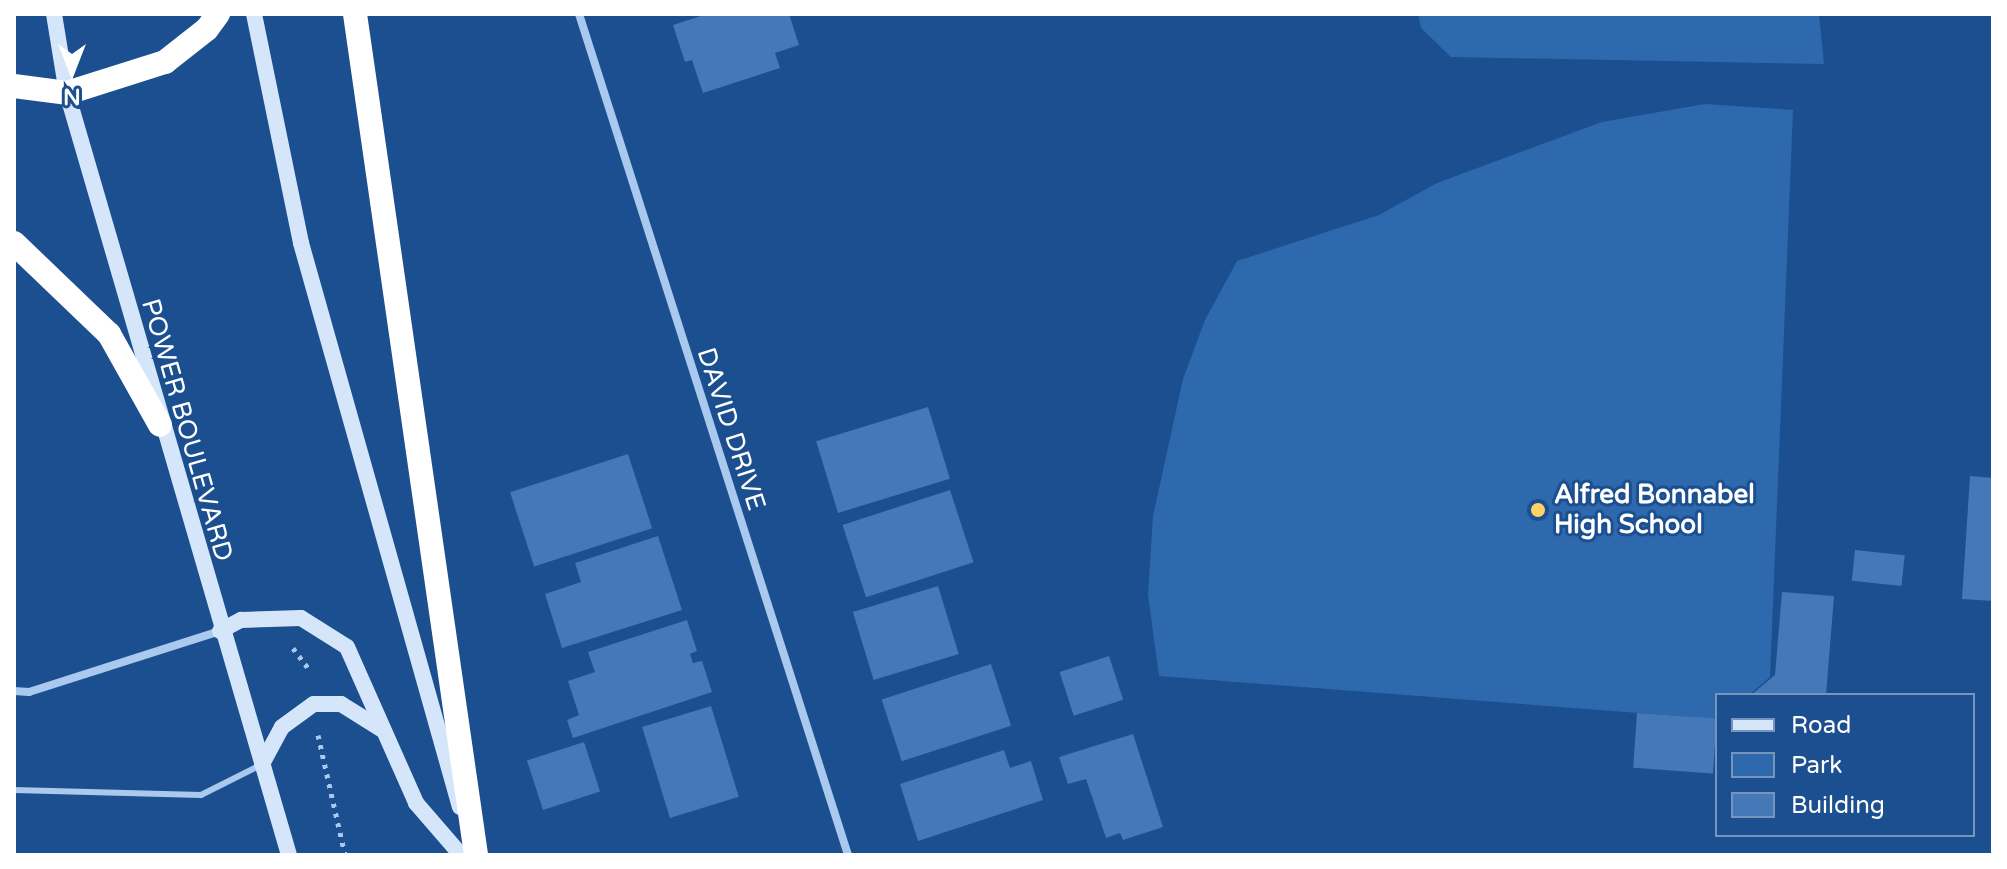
<!DOCTYPE html>
<html>
<head>
<meta charset="utf-8">
<style>
  body { margin:0 }
  #map { position:relative; width:2007px; height:869px; overflow:hidden; background:#1b4f8f; font-family:"Varela Round",sans-serif }
  div>[style] { position:absolute }
  .green>* { inset:0; background:#2e69ad }
  .building>* { inset:0; background:#4478b7; transform-origin:0 0 }
  .path>* { height:5px; margin-top:-2.5px; transform-origin:0; background:repeating-linear-gradient(90deg,#a9c9ee 0 4px,transparent 0 10px) }
  .lane>* { height:6px; margin:-3px; padding:0 3px; transform-origin:3px; border-radius:3px; background:#a9c9ee }
  .street>* { height:8px; margin:-4px; padding:0 4px; transform-origin:4px; border-radius:4px; background:#a9c9ee }
  .secondary>* { height:16px; margin:-8px; padding:0 8px; transform-origin:8px; border-radius:8px; background:#d6e6fa }
  .highway>* { height:24px; margin:-12px; padding:0 12px; transform-origin:12px; border-radius:12px; background:#fff }
  .dots>* { width:22px; height:22px; translate:-50% -50%; box-sizing:border-box; border:4px solid #1b4f8f; border-radius:50% }
  span { translate:-50% -50%; white-space:nowrap; text-align:center; line-height:1.15; -webkit-text-stroke:6px #1b4f8f; paint-order:stroke }
  .street-label { font-size:26px; color:#fff }
  .poi-label { font-size:26px; color:#fff; font-weight:700 }
  .left { translate:0 -50%; text-align:left }
  .frame { position:absolute; inset:0; border:16px solid #fff; pointer-events:none }
  .legend { position:absolute; left:1715px; top:693px; width:260px; height:144px; box-sizing:border-box; background:#1b4f8f; border:2px solid #7695bc; margin:0; padding:10px 14px; list-style:none; font-size:24px; color:#fff }
  .legend li { display:flex; align-items:center; gap:16px; height:40px }
  .legend b { width:40px; border:2px solid #7695bc }
  .north { position:absolute; left:32px; top:32px; width:80px; height:80px; -webkit-text-stroke:6px #1b4f8f; paint-order:stroke; rotate:180deg; font-size:22px; font-weight:700; line-height:32px; text-align:center; color:#fff }
  .north::after { content:''; display:block; margin:auto; width:28px; height:36px; background:#fff; clip-path:polygon(50% 0,100% 100%,50% 72%,0 100%) }
</style>
</head>
<body>
<div id="map">
  <div class="green">
    <i style="clip-path:polygon(1418px 14px,1819px 14px,1824px 64px,1451px 57px,1421px 28px)"></i>
    <i style="clip-path:polygon(1705px 104px,1793px 110px,1770px 677px,1749px 695px,1717px 695px,1717px 719px,1159px 676px,1148px 595px,1153px 516px,1183px 379px,1205px 320px,1237px 261px,1379px 215px,1437px 183px,1602px 122px)"></i>
  </div>
  <div class="building">
    <i style="clip-path:polygon(707px 14px,789px 14px,799px 45px,775px 53px,780px 68px,703px 93px,692px 60px,685px 62px,673px 25px)"></i>
    <i style="left:928px;top:407px;width:75px;height:117px;rotate:73deg"></i>
    <i style="left:628px;top:454px;width:78px;height:124px;rotate:72deg"></i>
    <i style="clip-path:polygon(1970px 476px,1993px 478px,1993px 601px,1962px 599px)"></i>
    <i style="left:950px;top:490px;width:76px;height:113px;rotate:72deg"></i>
    <i style="clip-path:polygon(658px 536px,682px 610px,562px 648px,545px 594px,581px 582px,575px 563px)"></i>
    <i style="left:1855px;top:550px;width:50px;height:31px;rotate:6deg"></i>
    <i style="left:938px;top:586px;width:71px;height:89px;rotate:73deg"></i>
    <i style="clip-path:polygon(1782px 592px,1834px 596px,1826px 695px,1751px 695px,1775px 675px)"></i>
    <i style="clip-path:polygon(687px 620px,697px 651px,690px 654px,693px 663px,702px 661px,712px 692px,573px 738px,567px 720px,579px 715px,568px 681px,595px 672px,588px 652px)"></i>
    <i style="left:1109px;top:656px;width:46px;height:52px;rotate:72deg"></i>
    <i style="left:991px;top:664px;width:65px;height:115px;rotate:72deg"></i>
    <i style="left:711px;top:706px;width:95px;height:72px;rotate:73deg"></i>
    <i style="left:1637px;top:713px;width:80px;height:55px;rotate:4deg"></i>
    <i style="clip-path:polygon(1133px 734px,1163px 827px,1123px 840px,1120px 833px,1106px 838px,1086px 779px,1068px 784px,1059px 757px)"></i>
    <i style="left:584px;top:742px;width:52px;height:60px;rotate:72deg"></i>
    <i style="clip-path:polygon(1004px 750px,1010px 768px,1031px 761px,1043px 800px,918px 841px,900px 784px)"></i>
  </div>
  <div class="path">
    <i style="left:293px;top:648px;width:25px;rotate:53deg"></i>
    <i style="left:318px;top:735px;width:123px;rotate:77.3deg"></i>
  </div>
  <div class="lane">
    <i style="left:14px;top:790px;width:187px;rotate:1.5deg"></i>
    <i style="left:201px;top:795px;width:65px;rotate:-26.6deg"></i>
  </div>
  <div class="street">
    <i style="left:579px;top:14px;width:883px;rotate:72.26deg"></i>
    <i style="left:14px;top:691px;width:15px;rotate:4deg"></i>
    <i style="left:29px;top:692px;width:201px;rotate:-17.7deg"></i>
  </div>
  <div class="secondary">
    <i style="left:54px;top:14px;width:80px;rotate:80.7deg"></i>
    <i style="left:67px;top:93px;width:794px;rotate:73.76deg"></i>
    <i style="left:254px;top:14px;width:234px;rotate:78.4deg"></i>
    <i style="left:301px;top:243px;width:586px;rotate:74.26deg"></i>
    <i style="left:220px;top:631px;width:24px;rotate:-28deg"></i>
    <i style="left:241px;top:620px;width:60px;rotate:-1.9deg"></i>
    <i style="left:301px;top:618px;width:54px;rotate:32.2deg"></i>
    <i style="left:347px;top:647px;width:171px;rotate:66.1deg"></i>
    <i style="left:416px;top:803px;width:69px;rotate:49.1deg"></i>
    <i style="left:262px;top:764px;width:42px;rotate:-61.6deg"></i>
    <i style="left:282px;top:727px;width:39px;rotate:-36deg"></i>
    <i style="left:314px;top:704px;width:27px"></i>
    <i style="left:341px;top:704px;width:47px;rotate:32deg"></i>
  </div>
  <div class="highway">
    <i style="left:355px;top:14px;width:850px;rotate:81.81deg"></i>
    <i style="left:14px;top:86px;width:53px;rotate:7.5deg"></i>
    <i style="left:67px;top:93px;width:103px;rotate:-17.6deg"></i>
    <i style="left:165px;top:62px;width:53px;rotate:-38.2deg"></i>
    <i style="left:207px;top:29px;width:19px;rotate:-54deg"></i>
    <i style="left:14px;top:243px;width:132px;rotate:43.8deg"></i>
    <i style="left:109px;top:334px;width:104px;rotate:60.7deg"></i>
  </div>
  <div class="dots">
    <i style="left:1538px;top:510px;background:#ffd166"></i>
  </div>
  <div class="street-label">
    <span style="left:731px;top:429px;rotate:72deg">DAVID DRIVE</span>
    <span style="left:187px;top:430px;rotate:74deg">POWER BOULEVARD</span>
  </div>
  <div class="poi-label">
    <span class="left" style="left:1554px;top:510px">Alfred Bonnabel<br>High School</span>
  </div>
  <div class="frame"></div>
  <ul class="legend">
  <li><b style="height:10px;background:#d6e6fa"></b>Road</li>
  <li><b style="height:22px;background:#2e69ad"></b>Park</li>
  <li><b style="height:22px;background:#4478b7"></b>Building</li>
  </ul>
  <div class="north">N</div>
</div>
</body>
</html>
